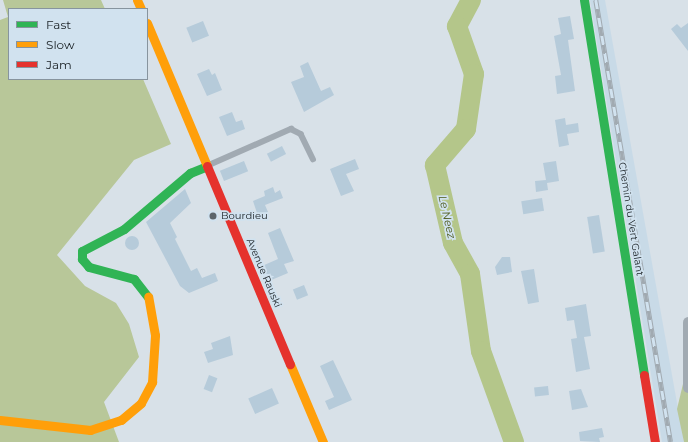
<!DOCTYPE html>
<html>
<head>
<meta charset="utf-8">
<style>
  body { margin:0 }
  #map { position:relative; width:688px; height:442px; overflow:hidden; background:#d8e1e8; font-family:Montserrat,sans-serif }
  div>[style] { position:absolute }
  .built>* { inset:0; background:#c8dae7 }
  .forest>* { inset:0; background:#b8c799 }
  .river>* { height:20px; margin:-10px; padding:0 10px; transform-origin:10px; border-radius:10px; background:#b4c68a }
  .building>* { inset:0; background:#b6cbda; transform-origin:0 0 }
  .round { border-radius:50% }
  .lane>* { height:5.5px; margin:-2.75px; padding:0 2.75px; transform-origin:2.75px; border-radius:2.75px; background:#a1aab2 }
  .street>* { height:11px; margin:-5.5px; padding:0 5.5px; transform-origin:5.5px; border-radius:5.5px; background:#a1aab2 }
  .fast>* { height:9px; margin:-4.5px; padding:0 4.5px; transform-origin:4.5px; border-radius:4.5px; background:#30b455 }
  .slow>* { height:9px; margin:-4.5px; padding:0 4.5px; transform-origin:4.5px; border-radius:4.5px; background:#ff9f0a }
  .jam>* { height:9px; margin:-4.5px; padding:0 4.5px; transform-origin:4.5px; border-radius:4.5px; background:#e5322d }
  .rail>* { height:4.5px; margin-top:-2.25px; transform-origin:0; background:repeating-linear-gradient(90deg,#d1e2ef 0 9px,#a1aab1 0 18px); box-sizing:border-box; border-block:1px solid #a1aab1 }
  .dots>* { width:11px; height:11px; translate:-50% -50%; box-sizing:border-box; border:2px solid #d1e2ef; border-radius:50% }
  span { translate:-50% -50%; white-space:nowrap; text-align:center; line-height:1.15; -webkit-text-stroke:3.5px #d1e2ef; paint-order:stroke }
  .poi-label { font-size:10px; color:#192024 }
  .left { translate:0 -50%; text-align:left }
  .street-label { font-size:10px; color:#192024 }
  .water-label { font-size:11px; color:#4d5b1b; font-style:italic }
  .legend { position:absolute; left:8px; top:8px; width:140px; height:72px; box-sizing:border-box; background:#d1e2ef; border:1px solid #87949e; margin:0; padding:5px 7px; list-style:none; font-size:12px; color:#192024 }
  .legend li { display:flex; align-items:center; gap:8px; height:20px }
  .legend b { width:20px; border:1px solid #87949e }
</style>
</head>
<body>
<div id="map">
  <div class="built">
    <i style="clip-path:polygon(590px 0,605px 0,684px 442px,662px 442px)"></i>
  </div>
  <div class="forest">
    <i style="clip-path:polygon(3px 0,101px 0,105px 9px,9px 9px,9px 79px,143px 79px,171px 144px,134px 160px,57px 255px,85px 286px,116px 303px,129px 324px,139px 357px,104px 402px,119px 442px,0 442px,0 20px,8px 17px)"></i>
    <i style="clip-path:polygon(688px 363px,688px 442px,684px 442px,677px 409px)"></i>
  </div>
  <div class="river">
    <i style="left:471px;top:0;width:30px;rotate:118deg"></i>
    <i style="left:457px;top:26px;width:51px;rotate:70.5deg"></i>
    <i style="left:474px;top:74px;width:56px;rotate:98.3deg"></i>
    <i style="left:466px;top:129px;width:48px;rotate:130.7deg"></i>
    <i style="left:435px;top:165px;width:80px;rotate:77deg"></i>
    <i style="left:453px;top:243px;width:35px;rotate:61deg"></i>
    <i style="left:470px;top:274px;width:78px;rotate:81.9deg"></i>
    <i style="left:481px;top:351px;width:97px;rotate:70.1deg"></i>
  </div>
  <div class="building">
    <i style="clip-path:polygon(570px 16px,574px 39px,568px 40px,575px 91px,557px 94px,555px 76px,561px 75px,554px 36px,561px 34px,558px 18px)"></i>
    <i style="left:203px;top:21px;width:16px;height:18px;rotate:68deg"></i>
    <i style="clip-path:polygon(688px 23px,688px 51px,671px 29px,677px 24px,681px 28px)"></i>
    <i style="clip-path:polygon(308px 62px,321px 91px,330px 87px,334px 95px,304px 112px,291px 82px,304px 77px,300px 66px)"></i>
    <i style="clip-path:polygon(209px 69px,212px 75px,215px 73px,222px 90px,207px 96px,197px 74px)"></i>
    <i style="clip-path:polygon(232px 112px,236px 122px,242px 120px,245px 129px,227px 136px,219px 117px)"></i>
    <i style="clip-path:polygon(565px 118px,566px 125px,578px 123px,579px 132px,567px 134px,569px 145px,559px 147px,555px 120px)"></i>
    <i style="left:282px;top:146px;width:9px;height:17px;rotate:63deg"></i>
    <i style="clip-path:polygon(355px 159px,359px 169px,346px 174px,354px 191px,341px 196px,330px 169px)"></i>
    <i style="left:244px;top:161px;width:11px;height:26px;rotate:68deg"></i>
    <i style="clip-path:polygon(556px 161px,559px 181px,547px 183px,548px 190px,536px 192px,535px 181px,546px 180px,543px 163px)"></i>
    <i style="clip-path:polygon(273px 187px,275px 193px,280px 190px,283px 198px,265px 205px,268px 212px,258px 216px,253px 201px,265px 196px,264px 191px)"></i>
    <i style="clip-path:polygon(185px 189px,191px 203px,170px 223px,177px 237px,175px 239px,191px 271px,197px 268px,202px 278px,215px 273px,218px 281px,189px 293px,180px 286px,146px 222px)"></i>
    <i style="left:542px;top:198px;width:13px;height:21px;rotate:81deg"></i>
    <i style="left:599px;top:215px;width:37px;height:12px;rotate:81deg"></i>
    <i style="clip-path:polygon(280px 228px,294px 261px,284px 264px,288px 273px,269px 281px,262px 266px,278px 259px,268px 233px)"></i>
    <i class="round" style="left:125px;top:236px;width:14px;height:14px"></i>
    <i style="clip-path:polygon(502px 257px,510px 257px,512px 272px,497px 275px,495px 267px)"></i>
    <i style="clip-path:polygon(534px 269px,539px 302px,528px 304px,521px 271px)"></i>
    <i style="left:304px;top:285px;width:11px;height:12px;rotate:68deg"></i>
    <i style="clip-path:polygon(586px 304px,591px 336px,584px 337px,590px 369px,576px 372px,571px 339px,577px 338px,574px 320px,567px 321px,565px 308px)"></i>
    <i style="clip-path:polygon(230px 336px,233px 355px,208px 363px,204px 352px,213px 349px,211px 343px)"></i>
    <i style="clip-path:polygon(333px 360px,352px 400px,329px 410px,325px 401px,334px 397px,320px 366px)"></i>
    <i style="left:209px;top:375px;width:9px;height:15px;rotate:21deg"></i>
    <i style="left:548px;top:386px;width:9px;height:14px;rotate:84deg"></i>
    <i style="left:272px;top:388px;width:17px;height:26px;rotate:66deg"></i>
    <i style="clip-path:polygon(581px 389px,588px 407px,572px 410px,569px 391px)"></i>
    <i style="clip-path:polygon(602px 428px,604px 437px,599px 438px,600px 442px,580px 441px,579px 432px)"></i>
  </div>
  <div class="lane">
    <i style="left:209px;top:165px;width:90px;rotate:-23.7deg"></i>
    <i style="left:291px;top:129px;width:11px;rotate:27deg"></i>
    <i style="left:301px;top:134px;width:28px;rotate:64deg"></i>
  </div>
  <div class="street">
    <i style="left:688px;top:322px;width:65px;rotate:90deg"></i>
  </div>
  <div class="fast">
    <i style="left:584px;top:0;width:380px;rotate:80.9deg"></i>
    <i style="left:148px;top:297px;width:23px;rotate:-128deg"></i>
    <i style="left:134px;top:279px;width:47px;rotate:-165.1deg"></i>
    <i style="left:89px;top:267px;width:11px;rotate:-131deg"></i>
    <i style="left:82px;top:259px;width:8px;rotate:-90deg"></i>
    <i style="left:82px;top:251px;width:47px;rotate:-27.6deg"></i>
    <i style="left:124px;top:229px;width:87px;rotate:-40.3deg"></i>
    <i style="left:190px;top:173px;width:18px;rotate:-22deg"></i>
  </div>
  <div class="slow">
    <i style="left:137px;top:0;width:10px;rotate:66deg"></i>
    <i style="left:147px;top:23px;width:155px;rotate:67.2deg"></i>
    <i style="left:290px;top:364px;width:85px;rotate:67.1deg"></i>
    <i style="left:0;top:420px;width:91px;rotate:6.3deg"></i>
    <i style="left:90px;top:430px;width:33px;rotate:-18deg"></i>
    <i style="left:121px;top:420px;width:26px;rotate:-40deg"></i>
    <i style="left:141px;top:403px;width:24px;rotate:-62deg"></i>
    <i style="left:152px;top:382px;width:47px;rotate:-86.3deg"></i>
    <i style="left:155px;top:335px;width:39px;rotate:-100deg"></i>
  </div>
  <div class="jam">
    <i style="left:207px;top:166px;width:215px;rotate:67.3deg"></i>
    <i style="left:644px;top:375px;width:68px;rotate:80.7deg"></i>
  </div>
  <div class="rail">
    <i style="left:596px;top:0;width:448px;rotate:80.4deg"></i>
  </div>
  <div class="dots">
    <i style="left:213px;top:216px;background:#5c6469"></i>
  </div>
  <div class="poi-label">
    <span class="left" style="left:221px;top:216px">Bourdieu</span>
  </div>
  <div class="street-label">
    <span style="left:631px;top:219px;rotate:81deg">Chemin du Vert Galant</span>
    <span style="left:264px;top:273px;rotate:67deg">Avenue Rauski</span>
  </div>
  <div class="water-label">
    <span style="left:447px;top:217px;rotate:77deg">Le Neez</span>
  </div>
  <ul class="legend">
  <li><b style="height:5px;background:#30b455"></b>Fast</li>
  <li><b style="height:5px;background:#ff9f0a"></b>Slow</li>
  <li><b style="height:5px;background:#e5322d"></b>Jam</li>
  </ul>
</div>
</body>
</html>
